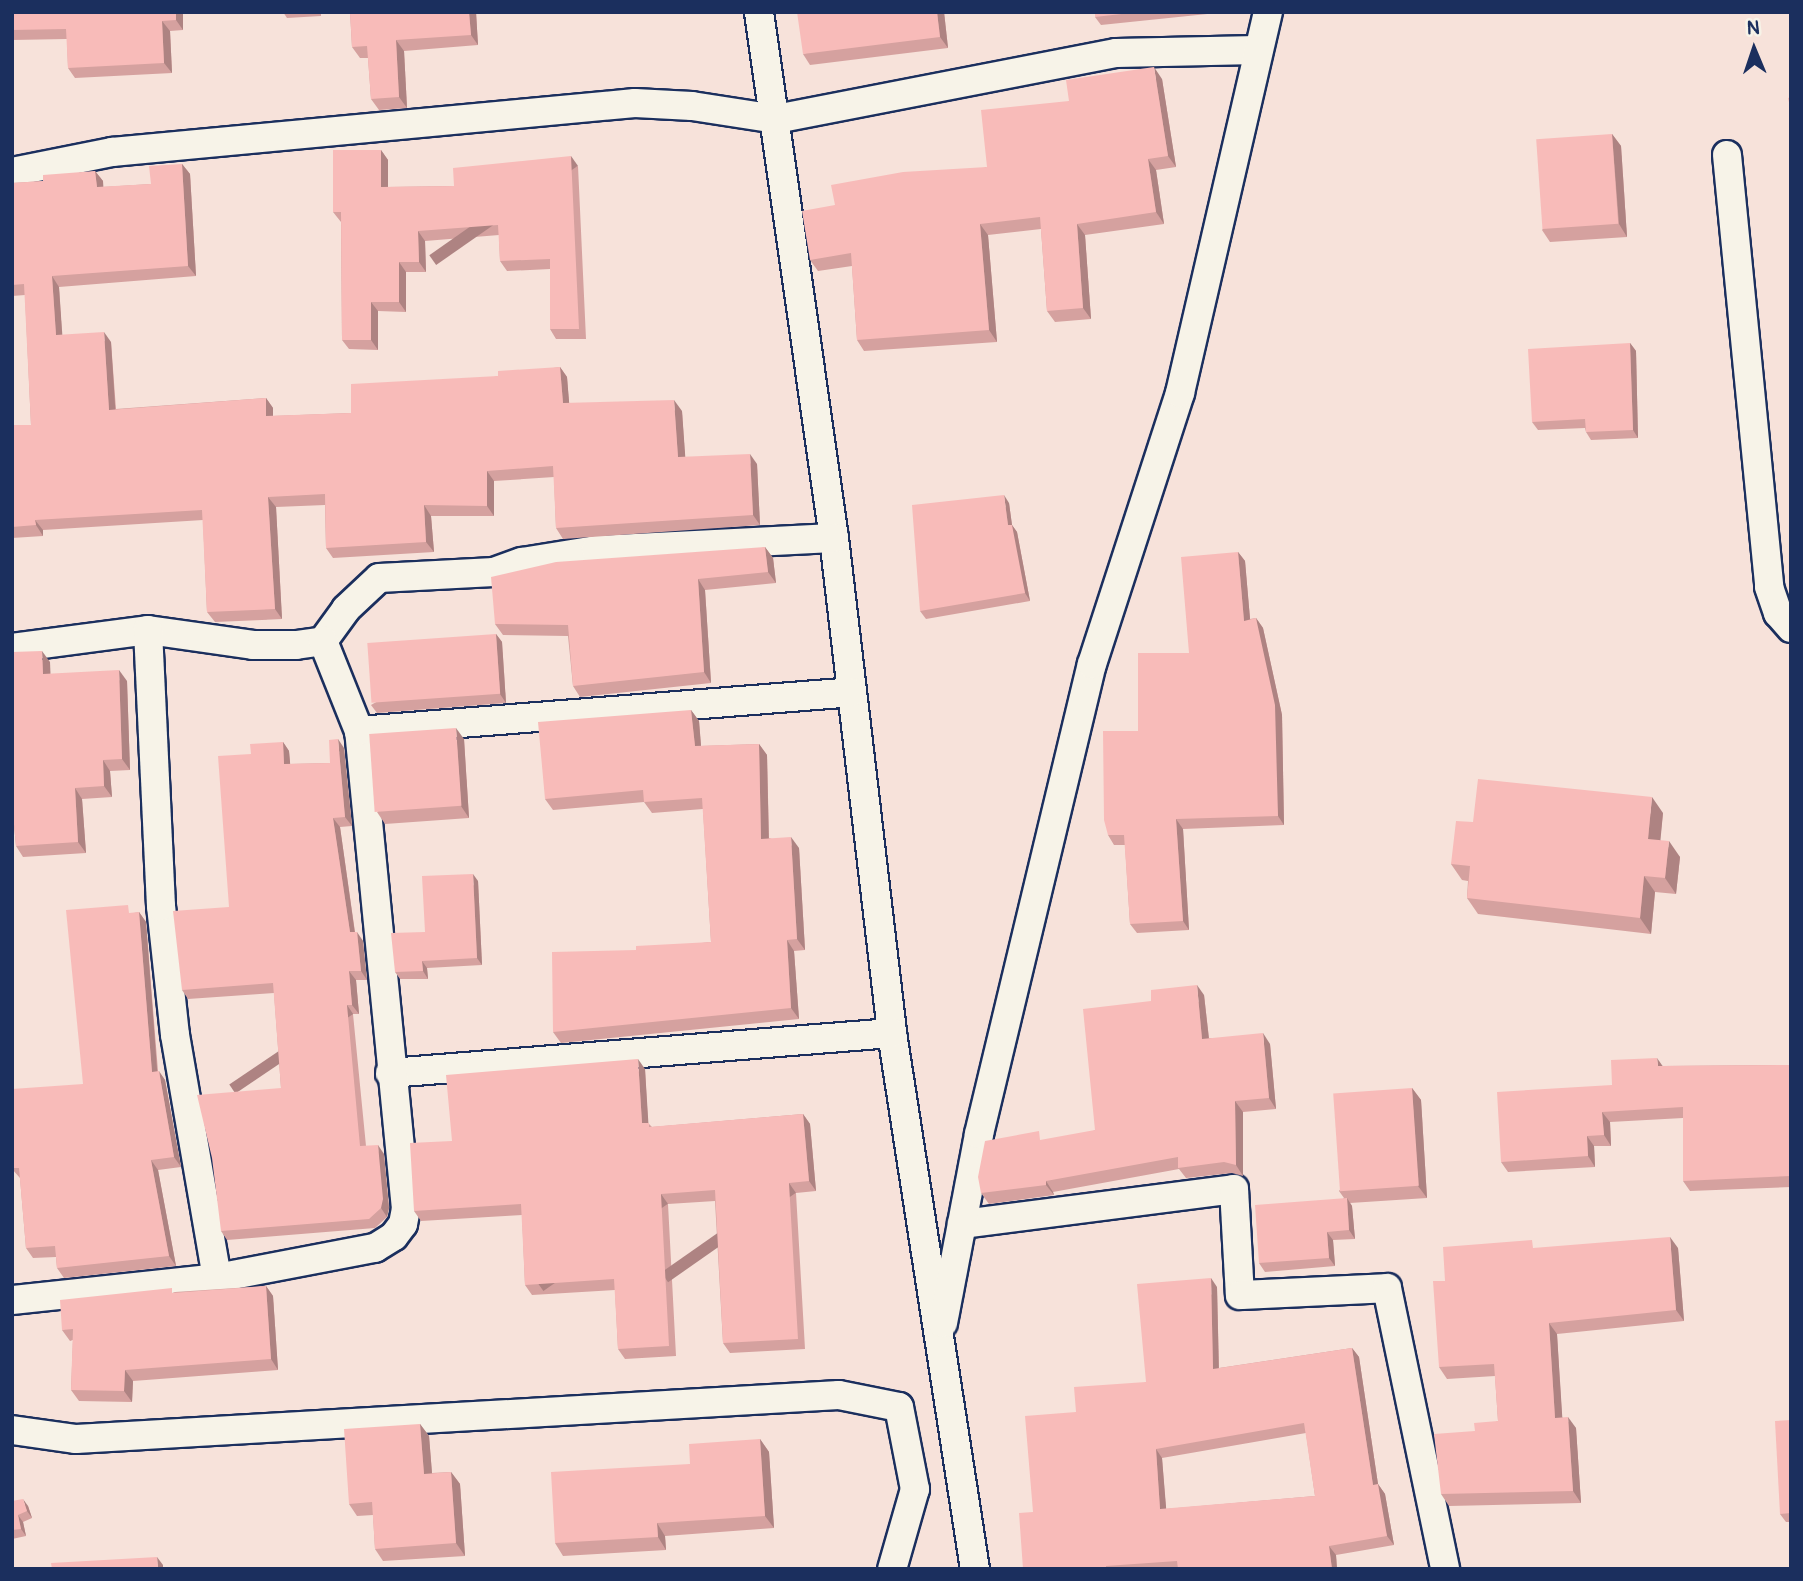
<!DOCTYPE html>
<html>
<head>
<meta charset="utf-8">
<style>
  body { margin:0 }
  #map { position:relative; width:1803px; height:1581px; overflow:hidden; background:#f7e2da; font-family:Pangolin,sans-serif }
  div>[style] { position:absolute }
  .roads { filter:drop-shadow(2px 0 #1b2f5e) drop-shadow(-2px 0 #1b2f5e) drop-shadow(0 2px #1b2f5e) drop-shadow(0 -2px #1b2f5e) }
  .minor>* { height:28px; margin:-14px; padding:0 14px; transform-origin:14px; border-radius:14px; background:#f7f3e8 }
  .wall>* { inset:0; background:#d5a19f }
  .shaded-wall>* { inset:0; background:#ae8382; transform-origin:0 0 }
  .building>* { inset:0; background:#f8bbb9; transform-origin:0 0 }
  span { translate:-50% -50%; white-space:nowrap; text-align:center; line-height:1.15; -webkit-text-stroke:5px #f7f3e8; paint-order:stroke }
  .frame { position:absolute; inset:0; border:14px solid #1b2f5e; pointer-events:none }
  .north { position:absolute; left:1719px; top:14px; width:70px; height:70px; -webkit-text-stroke:5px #f7f3e8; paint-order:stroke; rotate:358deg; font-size:19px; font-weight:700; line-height:28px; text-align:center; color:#1b2f5e }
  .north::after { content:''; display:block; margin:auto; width:24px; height:32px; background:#1b2f5e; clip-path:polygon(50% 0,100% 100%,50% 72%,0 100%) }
</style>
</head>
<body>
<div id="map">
  <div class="roads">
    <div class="minor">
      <i style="left:759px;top:12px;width:531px;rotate:81.89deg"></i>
      <i style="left:834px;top:538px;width:498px;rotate:83.3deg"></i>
      <i style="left:892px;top:1033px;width:542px;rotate:81.2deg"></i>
      <i style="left:1727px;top:155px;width:434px;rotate:84.4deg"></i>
      <i style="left:1769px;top:587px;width:28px;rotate:71deg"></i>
      <i style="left:1778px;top:613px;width:20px;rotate:49deg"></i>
      <i style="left:12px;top:172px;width:102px;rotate:-11.3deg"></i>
      <i style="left:112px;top:152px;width:525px;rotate:-5.35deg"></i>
      <i style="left:635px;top:103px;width:57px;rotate:3deg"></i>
      <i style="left:692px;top:106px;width:85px;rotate:8.8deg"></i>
      <i style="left:776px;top:119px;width:346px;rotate:-11deg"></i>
      <i style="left:1116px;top:53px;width:141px;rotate:-1.2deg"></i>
      <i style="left:12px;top:648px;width:137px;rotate:-7.5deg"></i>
      <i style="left:148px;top:630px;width:106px;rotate:8.1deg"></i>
      <i style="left:253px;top:645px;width:43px"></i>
      <i style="left:296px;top:645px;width:27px;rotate:-8deg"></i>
      <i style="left:323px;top:641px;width:39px;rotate:-54deg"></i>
      <i style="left:346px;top:609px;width:45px;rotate:-43.2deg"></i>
      <i style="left:379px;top:578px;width:115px;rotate:-3deg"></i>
      <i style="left:494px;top:572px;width:30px;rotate:-20deg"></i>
      <i style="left:522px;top:562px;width:75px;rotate:-9.2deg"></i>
      <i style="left:596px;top:550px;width:238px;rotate:-2.9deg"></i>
      <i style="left:359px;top:731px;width:493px;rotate:-4.5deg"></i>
      <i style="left:390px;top:1073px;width:504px;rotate:-4.56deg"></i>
      <i style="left:962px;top:1224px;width:274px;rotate:-7.3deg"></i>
      <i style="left:1234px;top:1189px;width:106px;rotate:86.8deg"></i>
      <i style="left:1240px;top:1295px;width:147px;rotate:-2.7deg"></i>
      <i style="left:1387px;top:1288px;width:287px;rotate:78.3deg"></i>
      <i style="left:217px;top:1278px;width:161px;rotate:-10.8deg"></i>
      <i style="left:375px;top:1248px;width:22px;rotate:-32deg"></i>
      <i style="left:394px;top:1236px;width:15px;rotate:-53deg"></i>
      <i style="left:403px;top:1224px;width:15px;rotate:-79deg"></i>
      <i style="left:406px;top:1209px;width:480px;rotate:-95.6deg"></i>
      <i style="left:359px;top:731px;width:97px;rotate:-111.8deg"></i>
      <i style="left:12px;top:1300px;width:206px;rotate:-6.1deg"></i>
      <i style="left:217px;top:1278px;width:247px;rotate:-99.8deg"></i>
      <i style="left:175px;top:1035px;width:130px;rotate:-96.2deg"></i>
      <i style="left:161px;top:906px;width:276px;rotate:-92.7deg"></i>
      <i style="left:943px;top:1323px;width:192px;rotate:-79.2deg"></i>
      <i style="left:979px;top:1134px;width:483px;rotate:-76.5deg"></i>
      <i style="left:1092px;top:664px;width:285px;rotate:-72deg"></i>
      <i style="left:1180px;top:393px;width:391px;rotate:-77deg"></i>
      <i style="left:12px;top:1430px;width:65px;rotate:8deg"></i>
      <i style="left:76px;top:1439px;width:764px;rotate:-3.3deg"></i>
      <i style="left:839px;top:1395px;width:61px;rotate:11.3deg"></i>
      <i style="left:899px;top:1407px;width:84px;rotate:79deg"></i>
      <i style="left:915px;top:1489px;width:83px;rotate:106deg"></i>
    </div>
  </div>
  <div class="wall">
    <i style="clip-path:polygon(12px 12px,183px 12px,183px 30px,170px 31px,172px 73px,75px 78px,68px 68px,67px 39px,12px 40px)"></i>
    <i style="clip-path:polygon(283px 12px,321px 12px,321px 16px,287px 18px)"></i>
    <i style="clip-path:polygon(350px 12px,476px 12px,478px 45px,404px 51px,407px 108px,379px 110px,371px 99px,368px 58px,360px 58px,352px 47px)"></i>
    <i style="clip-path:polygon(944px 12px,948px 48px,810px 65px,803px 54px)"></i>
    <i style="clip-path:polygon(1095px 12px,1217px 12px,1217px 13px,1101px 25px,1095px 17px)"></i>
    <i style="clip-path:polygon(1162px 79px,1176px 167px,1156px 170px,1164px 224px,1085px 235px,1091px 319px,1055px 322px,1047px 311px,1041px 229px,988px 235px,997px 342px,864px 351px,857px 340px,852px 266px,818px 271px,810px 260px,835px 205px,987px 167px,1069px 101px)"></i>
    <i style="clip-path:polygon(1612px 134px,1621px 146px,1627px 237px,1550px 242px,1542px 230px)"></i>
    <i style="clip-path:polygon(381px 150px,388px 160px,388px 187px,454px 186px,578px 166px,586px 339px,556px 339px,550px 329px,550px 269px,507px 271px,500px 261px,499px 235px,425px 241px,426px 272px,406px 272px,406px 312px,378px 311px,378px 350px,349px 349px,342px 340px,341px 222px,333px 212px)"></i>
    <i style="clip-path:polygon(182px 164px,190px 174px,196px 276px,59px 287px,62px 335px,111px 342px,116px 409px,266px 398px,273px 408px,273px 416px,351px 413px,498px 376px,560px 367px,567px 377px,569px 403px,682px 411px,685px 457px,757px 464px,760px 525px,563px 539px,556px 528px,554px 477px,494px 481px,494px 516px,431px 516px,434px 552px,333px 558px,326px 548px,325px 505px,276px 507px,282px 619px,215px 622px,207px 612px,203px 520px,43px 530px,43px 536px,12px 538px,12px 425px,31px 425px,25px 295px,12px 296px,12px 183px,43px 181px,95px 171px,103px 181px,103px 187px,151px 184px)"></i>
    <i style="clip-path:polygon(1630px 343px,1636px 351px,1638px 438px,1591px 440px,1586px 432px,1585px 428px,1538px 430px,1532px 422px)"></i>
    <i style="clip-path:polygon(1009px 503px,1012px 525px,1017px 532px,1030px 601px,926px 619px,920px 611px)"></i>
    <i style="clip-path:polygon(765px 547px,773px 558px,776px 583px,705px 590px,711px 683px,580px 697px,573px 686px,568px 636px,503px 635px,495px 624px)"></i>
    <i style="clip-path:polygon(1238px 552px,1245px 561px,1250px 619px,1256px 618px,1263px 628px,1282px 715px,1284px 825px,1183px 829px,1189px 930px,1137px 933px,1130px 924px,1125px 845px,1114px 845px,1108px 835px,1138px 731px,1189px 653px)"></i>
    <i style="clip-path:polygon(496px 634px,502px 642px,506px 703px,377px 713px,371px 705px)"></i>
    <i style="clip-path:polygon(12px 652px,50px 662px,50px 674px,127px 681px,130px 770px,110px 771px,112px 797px,82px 799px,86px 853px,23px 857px,16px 846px,13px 815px,12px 815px)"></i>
    <i style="clip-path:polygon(691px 710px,699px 721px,701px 746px,759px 744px,767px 755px,769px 838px,799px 848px,805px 950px,794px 951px,799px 1019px,561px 1043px,553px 1032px,636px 950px,711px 942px,703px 809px,652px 813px,644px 802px,553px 810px,545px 799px)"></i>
    <i style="clip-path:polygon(464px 739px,469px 818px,385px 824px,377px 812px)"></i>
    <i style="clip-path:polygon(283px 742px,289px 751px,290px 764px,330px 763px,344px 748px,352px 826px,340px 827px,355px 932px,363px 941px,367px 980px,356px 980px,359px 1014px,353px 1014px,366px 1146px,384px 1154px,389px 1208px,387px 1217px,375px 1228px,227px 1240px,221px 1231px,281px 1088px,274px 993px,188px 999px,182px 990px,229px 907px,251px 754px)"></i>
    <i style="clip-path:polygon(1663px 813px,1660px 840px,1680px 857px,1676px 894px,1655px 892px,1651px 934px,1478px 914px,1467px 898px,1468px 881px,1462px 880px,1451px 864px,1473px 822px)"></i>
    <i style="clip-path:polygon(478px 881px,482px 965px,427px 968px,428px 979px,400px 979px,395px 972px,425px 932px)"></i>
    <i style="clip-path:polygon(139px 912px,146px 922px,158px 1071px,165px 1080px,181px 1167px,158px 1170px,176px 1266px,64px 1278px,57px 1268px,56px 1257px,33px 1258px,26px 1248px,20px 1178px,12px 1169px,83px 1084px,134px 913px)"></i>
    <i style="clip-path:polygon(1204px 995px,1209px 1038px,1270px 1044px,1276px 1109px,1243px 1112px,1243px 1176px,1232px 1173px,1186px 1178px,1179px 1169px,1053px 1192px,1054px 1195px,989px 1204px,981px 1193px,1095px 1130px)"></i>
    <i style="clip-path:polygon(1791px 1065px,1791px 1187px,1690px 1191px,1683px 1181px,1683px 1118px,1610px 1122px,1611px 1146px,1594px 1146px,1595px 1167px,1508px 1172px,1501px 1162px,1612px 1085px,1663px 1066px)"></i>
    <i style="clip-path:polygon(645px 1069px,648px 1123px,652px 1127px,803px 1114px,810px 1124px,816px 1191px,796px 1193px,805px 1349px,730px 1353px,723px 1343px,715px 1201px,668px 1204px,676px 1356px,625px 1359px,618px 1349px,615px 1290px,532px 1295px,525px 1285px,522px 1215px,421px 1221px,414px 1211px,452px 1141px)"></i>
    <i style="clip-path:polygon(1412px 1088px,1421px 1100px,1427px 1198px,1350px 1203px,1352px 1206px,1355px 1239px,1333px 1240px,1335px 1266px,1265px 1272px,1259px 1263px,1344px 1198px,1339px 1191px)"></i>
    <i style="clip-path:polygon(1538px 1248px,1678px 1248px,1684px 1321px,1557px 1334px,1562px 1417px,1576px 1428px,1581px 1503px,1449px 1506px,1441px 1494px,1475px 1431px,1498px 1421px,1495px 1376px,1447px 1379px,1439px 1367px,1445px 1281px)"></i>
    <i style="clip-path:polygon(266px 1286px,273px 1296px,278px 1370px,133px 1381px,132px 1402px,79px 1401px,71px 1390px,73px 1340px,70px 1341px,62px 1330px,175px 1292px)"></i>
    <i style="clip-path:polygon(evenodd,1217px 1287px,1219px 1368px,1352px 1348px,1359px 1357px,1378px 1484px,1385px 1494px,1394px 1545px,1336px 1555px,1337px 1569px,1023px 1569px,1033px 1512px,1076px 1412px,1146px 1382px,1217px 1287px,1306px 1433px,1315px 1496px,1166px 1509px,1162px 1458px,1306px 1433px)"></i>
    <i style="clip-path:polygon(1791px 1420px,1791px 1522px,1786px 1522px,1780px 1514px)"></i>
    <i style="clip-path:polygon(420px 1424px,429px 1436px,432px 1473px,451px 1472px,460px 1484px,465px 1556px,383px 1561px,375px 1549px,373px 1515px,357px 1516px,349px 1504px)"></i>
    <i style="clip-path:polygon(760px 1439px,769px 1452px,774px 1528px,665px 1536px,666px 1550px,563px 1556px,555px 1543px,690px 1464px)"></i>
    <i style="clip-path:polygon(12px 1501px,28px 1506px,32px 1518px,23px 1522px,26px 1536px,12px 1539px)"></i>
  </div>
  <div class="shaded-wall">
    <i style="clip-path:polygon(176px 12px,183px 12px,183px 30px,176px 20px)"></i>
    <i style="clip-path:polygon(469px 12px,476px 12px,478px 45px,471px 35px)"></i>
    <i style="clip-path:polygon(937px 12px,944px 12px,948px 48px,940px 37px)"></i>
    <i style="clip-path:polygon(162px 21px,170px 31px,172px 73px,164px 63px)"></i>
    <i style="clip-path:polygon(396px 40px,404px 51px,407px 108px,399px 97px)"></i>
    <i style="clip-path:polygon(1154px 67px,1162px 79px,1176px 167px,1168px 156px)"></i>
    <i style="clip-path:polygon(1612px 134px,1621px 146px,1627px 237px,1619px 224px)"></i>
    <i style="clip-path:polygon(381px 150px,388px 160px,388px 197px,381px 187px)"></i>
    <i style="left:571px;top:156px;width:12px;height:173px;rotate:55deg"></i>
    <i style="clip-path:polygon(1148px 159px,1156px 170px,1164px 224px,1156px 212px)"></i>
    <i style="clip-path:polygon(182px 164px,190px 174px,196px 276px,188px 266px)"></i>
    <i style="clip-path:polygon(95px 171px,103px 181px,104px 198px,97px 187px)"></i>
    <i style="clip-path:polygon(980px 224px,988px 235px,997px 342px,989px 330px)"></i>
    <i style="clip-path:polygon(1077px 224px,1085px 235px,1091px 319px,1083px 308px)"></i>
    <i style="clip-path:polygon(418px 231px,425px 241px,426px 272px,419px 262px)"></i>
    <i style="clip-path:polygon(399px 262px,406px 272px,406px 312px,399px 302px)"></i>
    <i style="clip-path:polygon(52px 276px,59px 287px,63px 345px,56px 335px)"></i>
    <i style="clip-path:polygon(371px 302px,378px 311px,378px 350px,371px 340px)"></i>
    <i style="clip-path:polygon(104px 332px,111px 342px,116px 420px,109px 410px)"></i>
    <i style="clip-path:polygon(1630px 343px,1636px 351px,1638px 438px,1633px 430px)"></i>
    <i style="clip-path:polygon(560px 367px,567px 377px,570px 413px,563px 403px)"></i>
    <i style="clip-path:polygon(266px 398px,273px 408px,273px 426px,266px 416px)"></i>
    <i style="clip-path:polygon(674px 400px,682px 411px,686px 467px,678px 457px)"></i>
    <i style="clip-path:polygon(750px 454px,757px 464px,760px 525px,753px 515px)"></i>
    <i style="clip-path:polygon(487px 471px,494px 481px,494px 516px,487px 506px)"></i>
    <i style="clip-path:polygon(1004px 495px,1009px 503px,1012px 525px,1017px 532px,1030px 601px,1025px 593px,1008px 525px)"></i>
    <i style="clip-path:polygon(268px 497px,276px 507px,282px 619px,275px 609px)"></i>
    <i style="clip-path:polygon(424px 505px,431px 516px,434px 552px,426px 542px)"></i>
    <i style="clip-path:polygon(35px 520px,43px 530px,43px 536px,36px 525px)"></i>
    <i style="clip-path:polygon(765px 547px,773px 558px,776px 583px,768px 572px)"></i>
    <i style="clip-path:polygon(1238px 552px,1245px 561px,1251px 630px,1244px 621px)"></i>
    <i style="clip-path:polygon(698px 579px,705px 590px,711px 683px,704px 672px)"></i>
    <i style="clip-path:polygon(1256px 618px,1263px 628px,1282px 715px,1284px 825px,1278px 816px)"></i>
    <i style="clip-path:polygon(496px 634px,502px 642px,506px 703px,500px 694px)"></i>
    <i style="clip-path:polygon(42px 651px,50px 662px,51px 686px,43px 674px)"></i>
    <i style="clip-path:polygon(119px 670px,127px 681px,130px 770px,122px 759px)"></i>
    <i style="clip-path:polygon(691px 710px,699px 721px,702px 758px,695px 746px)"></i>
    <i style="clip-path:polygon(456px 728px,464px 739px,469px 818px,461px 806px)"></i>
    <i style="clip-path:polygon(338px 739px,344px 748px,352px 826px,345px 817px)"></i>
    <i style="clip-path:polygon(283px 742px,289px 751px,291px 773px,284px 764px)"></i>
    <i style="clip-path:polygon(759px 744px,767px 755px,769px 850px,761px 839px)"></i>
    <i style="clip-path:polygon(103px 760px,110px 771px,112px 797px,104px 786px)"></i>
    <i style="clip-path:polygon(75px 788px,82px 799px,86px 853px,78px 842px)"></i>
    <i style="clip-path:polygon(1652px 797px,1663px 813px,1659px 855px,1648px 839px)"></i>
    <i style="clip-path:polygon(333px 818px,340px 827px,356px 941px,350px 932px)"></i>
    <i style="clip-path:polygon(1176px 819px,1183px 829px,1189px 930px,1183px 921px)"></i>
    <i style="clip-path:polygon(791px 837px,799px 848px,805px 950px,797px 939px)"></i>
    <i style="clip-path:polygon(1669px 841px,1680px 857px,1676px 894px,1665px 878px)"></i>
    <i style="clip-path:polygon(473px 874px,478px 881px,482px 965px,477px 958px)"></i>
    <i style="clip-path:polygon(1644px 876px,1655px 892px,1651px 934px,1640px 918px)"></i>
    <i style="clip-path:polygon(139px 912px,146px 922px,158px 1082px,152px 1072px)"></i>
    <i style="clip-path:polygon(357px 932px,363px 941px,367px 980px,361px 971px)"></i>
    <i style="clip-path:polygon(787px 940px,794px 951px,799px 1019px,791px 1008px)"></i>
    <i style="clip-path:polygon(422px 961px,427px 968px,428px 979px,423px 971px)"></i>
    <i style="clip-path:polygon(349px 971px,356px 980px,359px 1014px,352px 1005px)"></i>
    <i style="clip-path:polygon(1197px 985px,1204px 995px,1210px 1049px,1202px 1039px)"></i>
    <i style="left:347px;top:1005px;width:11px;height:142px;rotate:56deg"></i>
    <i style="clip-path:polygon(1263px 1033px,1270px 1044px,1276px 1109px,1269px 1098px)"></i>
    <i style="clip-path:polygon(1657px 1058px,1664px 1068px,1658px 1066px)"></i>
    <i style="clip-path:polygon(638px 1059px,645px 1069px,649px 1133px,642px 1123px)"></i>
    <i style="clip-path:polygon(159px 1071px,165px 1080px,181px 1167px,174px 1157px)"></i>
    <i style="clip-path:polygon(1412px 1088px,1421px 1100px,1427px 1198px,1418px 1186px)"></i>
    <i style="clip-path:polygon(1235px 1101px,1243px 1112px,1243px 1176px,1236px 1165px)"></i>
    <i style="clip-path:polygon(1602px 1112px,1610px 1122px,1611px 1146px,1604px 1135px)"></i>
    <i style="clip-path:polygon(803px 1114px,810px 1124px,816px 1191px,809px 1181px)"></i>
    <i style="clip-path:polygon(1587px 1136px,1594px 1146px,1595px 1167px,1588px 1156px)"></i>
    <i style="clip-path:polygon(378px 1145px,384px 1154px,389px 1208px,387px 1217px,381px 1208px)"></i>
    <i style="clip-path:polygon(151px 1160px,158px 1170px,176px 1266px,169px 1256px)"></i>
    <i style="clip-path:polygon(1046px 1181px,1053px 1192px,1054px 1195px,1046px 1185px)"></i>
    <i style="left:789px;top:1183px;width:12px;height:156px;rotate:55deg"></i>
    <i style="left:661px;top:1194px;width:12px;height:152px;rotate:55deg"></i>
    <i style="clip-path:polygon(1347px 1198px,1352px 1206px,1355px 1239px,1349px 1230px)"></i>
    <i style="clip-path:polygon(1327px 1232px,1333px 1240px,1335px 1266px,1329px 1258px)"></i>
    <i style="clip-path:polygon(1670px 1237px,1678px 1248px,1684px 1321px,1676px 1310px)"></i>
    <i style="clip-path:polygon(1211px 1278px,1217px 1287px,1219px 1378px,1213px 1369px)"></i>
    <i style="clip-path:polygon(266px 1286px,273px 1296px,278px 1370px,271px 1359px)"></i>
    <i style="clip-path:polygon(1549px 1323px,1557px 1334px,1563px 1429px,1555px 1418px)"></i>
    <i style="clip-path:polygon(1352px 1348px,1359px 1357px,1378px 1484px,1385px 1494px,1394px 1545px,1387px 1536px,1373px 1485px)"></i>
    <i style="clip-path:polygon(125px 1370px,133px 1381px,132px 1402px,124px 1391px)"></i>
    <i style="clip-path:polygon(1568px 1417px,1576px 1428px,1581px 1503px,1573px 1491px)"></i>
    <i style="clip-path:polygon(420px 1424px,429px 1436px,433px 1486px,424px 1474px)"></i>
    <i style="clip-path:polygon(760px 1439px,769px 1452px,774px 1528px,765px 1516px)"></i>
    <i style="clip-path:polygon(1156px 1449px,1162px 1458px,1167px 1519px,1160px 1509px)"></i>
    <i style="clip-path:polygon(451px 1472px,460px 1484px,465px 1556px,456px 1543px)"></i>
    <i style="clip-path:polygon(23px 1499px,28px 1506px,32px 1518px,27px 1511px)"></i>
    <i style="clip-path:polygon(18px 1515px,23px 1522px,26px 1536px,21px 1529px)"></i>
    <i style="clip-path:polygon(657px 1523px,665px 1536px,666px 1550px,658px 1537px)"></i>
    <i style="clip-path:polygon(1329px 1546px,1336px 1555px,1337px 1569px,1332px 1569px)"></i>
    <i style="clip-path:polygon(157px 1557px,163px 1565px,163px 1569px,158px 1569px)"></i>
  </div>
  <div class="building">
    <i style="clip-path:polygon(12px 12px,176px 12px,176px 20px,162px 21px,164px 63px,68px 68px,66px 29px,12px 30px)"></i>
    <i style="clip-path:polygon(350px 12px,469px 12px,471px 35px,396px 40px,399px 97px,371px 99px,367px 46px,352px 47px)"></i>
    <i style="clip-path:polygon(797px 12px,937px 12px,940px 37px,803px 54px)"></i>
    <i style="clip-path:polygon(1095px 12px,1139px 12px,1095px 17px)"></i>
    <i style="clip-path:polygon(1154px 67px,1168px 156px,1148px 159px,1156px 212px,1077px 224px,1083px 308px,1047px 311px,1040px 217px,980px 224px,989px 330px,857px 340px,851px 253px,810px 260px,802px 211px,835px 205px,831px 185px,903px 172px,987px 167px,981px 110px,1069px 101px,1066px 80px)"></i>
    <i style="clip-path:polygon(1791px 97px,1791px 111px,1788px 98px)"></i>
    <i style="left:1612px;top:134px;width:90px;height:76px;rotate:86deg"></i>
    <i style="clip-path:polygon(333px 150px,381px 150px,381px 187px,454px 186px,453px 168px,571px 156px,579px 329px,550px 329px,550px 259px,500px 261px,498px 225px,418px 231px,419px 262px,399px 262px,399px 302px,371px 302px,371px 340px,342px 340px,341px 212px,333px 212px)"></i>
    <i style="clip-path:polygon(182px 164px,188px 266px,52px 276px,56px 335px,104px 332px,109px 410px,266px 398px,266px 416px,351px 413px,351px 384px,498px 376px,498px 371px,560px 367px,563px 403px,674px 400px,678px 457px,750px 454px,753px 515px,556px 528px,553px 466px,487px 471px,487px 506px,424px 505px,426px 542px,326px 548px,325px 494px,268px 497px,275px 609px,207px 612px,202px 510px,35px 520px,36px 525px,12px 527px,12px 425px,31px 425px,24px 284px,12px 285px,12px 183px,43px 181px,43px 175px,95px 171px,97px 187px,151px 184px,149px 166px)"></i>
    <i style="clip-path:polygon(1630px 343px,1633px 430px,1586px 432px,1585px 419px,1532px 422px,1528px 349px)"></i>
    <i style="clip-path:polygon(1004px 495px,1008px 525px,1012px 525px,1025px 593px,920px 611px,912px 505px)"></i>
    <i style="clip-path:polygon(765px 547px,768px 572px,698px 579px,704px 672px,573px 686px,568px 625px,495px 624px,491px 577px,556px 562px)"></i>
    <i style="clip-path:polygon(1238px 552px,1244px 621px,1256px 618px,1275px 705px,1278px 816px,1176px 819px,1183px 921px,1130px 924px,1124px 835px,1108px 835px,1104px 820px,1103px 731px,1138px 731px,1138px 653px,1189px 653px,1181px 557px)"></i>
    <i style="left:496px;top:634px;width:60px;height:129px;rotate:86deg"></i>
    <i style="clip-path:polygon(42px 651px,43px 674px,119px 670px,122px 759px,103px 760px,104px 786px,75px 788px,78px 842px,16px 846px,12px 803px,12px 652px)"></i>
    <i style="clip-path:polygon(691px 710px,695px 746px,759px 744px,761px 839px,791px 837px,797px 939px,787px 940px,791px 1008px,553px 1032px,552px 952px,636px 950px,636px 946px,711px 942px,702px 798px,644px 802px,643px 790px,545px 799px,538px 722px)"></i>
    <i style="left:456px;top:728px;width:78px;height:87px;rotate:86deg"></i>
    <i style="clip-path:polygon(338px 739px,345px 817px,333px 818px,350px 932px,357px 932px,361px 971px,349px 971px,352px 1005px,347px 1005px,360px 1146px,378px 1145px,383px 1199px,381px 1208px,369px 1219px,221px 1231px,212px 1158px,197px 1095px,281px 1088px,273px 983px,182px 990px,173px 911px,229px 907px,218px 756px,251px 754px,250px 744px,283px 742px,284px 764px,330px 763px,329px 740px)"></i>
    <i style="clip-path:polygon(1478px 779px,1652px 797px,1648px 839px,1669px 841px,1665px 878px,1644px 876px,1640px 918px,1467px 898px,1470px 866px,1451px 864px,1456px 821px,1473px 822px)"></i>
    <i style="clip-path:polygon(473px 874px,477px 958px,422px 961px,423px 971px,395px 972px,391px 933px,425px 932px,422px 876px)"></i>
    <i style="clip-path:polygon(128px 905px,129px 913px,139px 912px,152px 1072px,159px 1071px,174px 1157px,151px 1160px,169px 1256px,57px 1268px,55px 1246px,26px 1248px,19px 1168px,12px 1168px,12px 1089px,83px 1084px,66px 910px)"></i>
    <i style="clip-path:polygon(1197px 985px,1202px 1039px,1263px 1033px,1269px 1098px,1235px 1101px,1236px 1165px,1224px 1162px,1178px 1168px,1178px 1157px,1046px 1181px,1046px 1185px,981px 1193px,978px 1177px,985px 1141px,1039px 1131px,1040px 1140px,1095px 1130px,1083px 1009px,1151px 1001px,1151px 990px)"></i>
    <i style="clip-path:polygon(1657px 1058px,1658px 1066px,1791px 1065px,1791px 1176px,1683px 1181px,1683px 1107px,1602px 1112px,1604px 1135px,1587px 1136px,1588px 1156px,1501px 1162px,1497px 1092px,1612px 1085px,1611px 1060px)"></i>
    <i style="clip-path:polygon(638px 1059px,642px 1123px,649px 1123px,649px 1127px,803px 1114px,809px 1181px,789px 1183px,798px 1339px,723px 1343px,715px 1190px,661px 1194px,669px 1346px,618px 1349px,614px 1279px,525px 1285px,521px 1204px,414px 1211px,410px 1143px,452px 1141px,446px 1075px)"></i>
    <i style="left:1412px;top:1088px;width:98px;height:79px;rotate:86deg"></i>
    <i style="clip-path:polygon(1347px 1198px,1349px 1230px,1327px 1232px,1329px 1258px,1259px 1263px,1255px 1205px)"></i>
    <i style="clip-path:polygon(1670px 1237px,1676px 1310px,1549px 1323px,1555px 1418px,1568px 1417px,1573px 1491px,1441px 1494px,1434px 1434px,1475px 1431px,1474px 1423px,1498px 1421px,1494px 1364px,1439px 1367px,1433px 1281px,1445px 1281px,1443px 1247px,1532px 1240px,1533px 1248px)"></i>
    <i style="clip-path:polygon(evenodd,1211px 1278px,1213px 1369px,1352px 1348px,1373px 1485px,1378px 1484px,1387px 1536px,1329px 1546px,1332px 1569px,1178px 1569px,1177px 1561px,1106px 1566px,1106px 1569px,1023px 1569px,1019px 1513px,1033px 1512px,1025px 1416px,1076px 1412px,1074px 1387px,1146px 1382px,1137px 1284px,1211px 1278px,1304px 1423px,1315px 1496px,1160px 1509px,1156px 1449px,1304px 1423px)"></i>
    <i style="clip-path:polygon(266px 1286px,271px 1359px,125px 1370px,124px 1391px,71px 1390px,73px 1329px,62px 1330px,60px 1300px,172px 1288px,172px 1293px)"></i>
    <i style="clip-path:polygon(1791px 1420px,1791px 1513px,1780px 1514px,1775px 1421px)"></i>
    <i style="clip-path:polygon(420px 1424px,424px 1474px,451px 1472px,456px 1543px,375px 1549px,372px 1502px,349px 1504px,344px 1429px)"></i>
    <i style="clip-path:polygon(760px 1439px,765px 1516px,657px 1523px,658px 1537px,555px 1543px,551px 1472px,690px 1464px,689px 1444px)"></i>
    <i style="clip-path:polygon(23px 1499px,27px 1511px,18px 1515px,21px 1529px,12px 1530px,12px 1501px)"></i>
    <i style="clip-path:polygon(157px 1557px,158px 1569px,52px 1569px,51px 1563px)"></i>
  </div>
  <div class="frame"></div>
  <div class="north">N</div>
</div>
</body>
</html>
